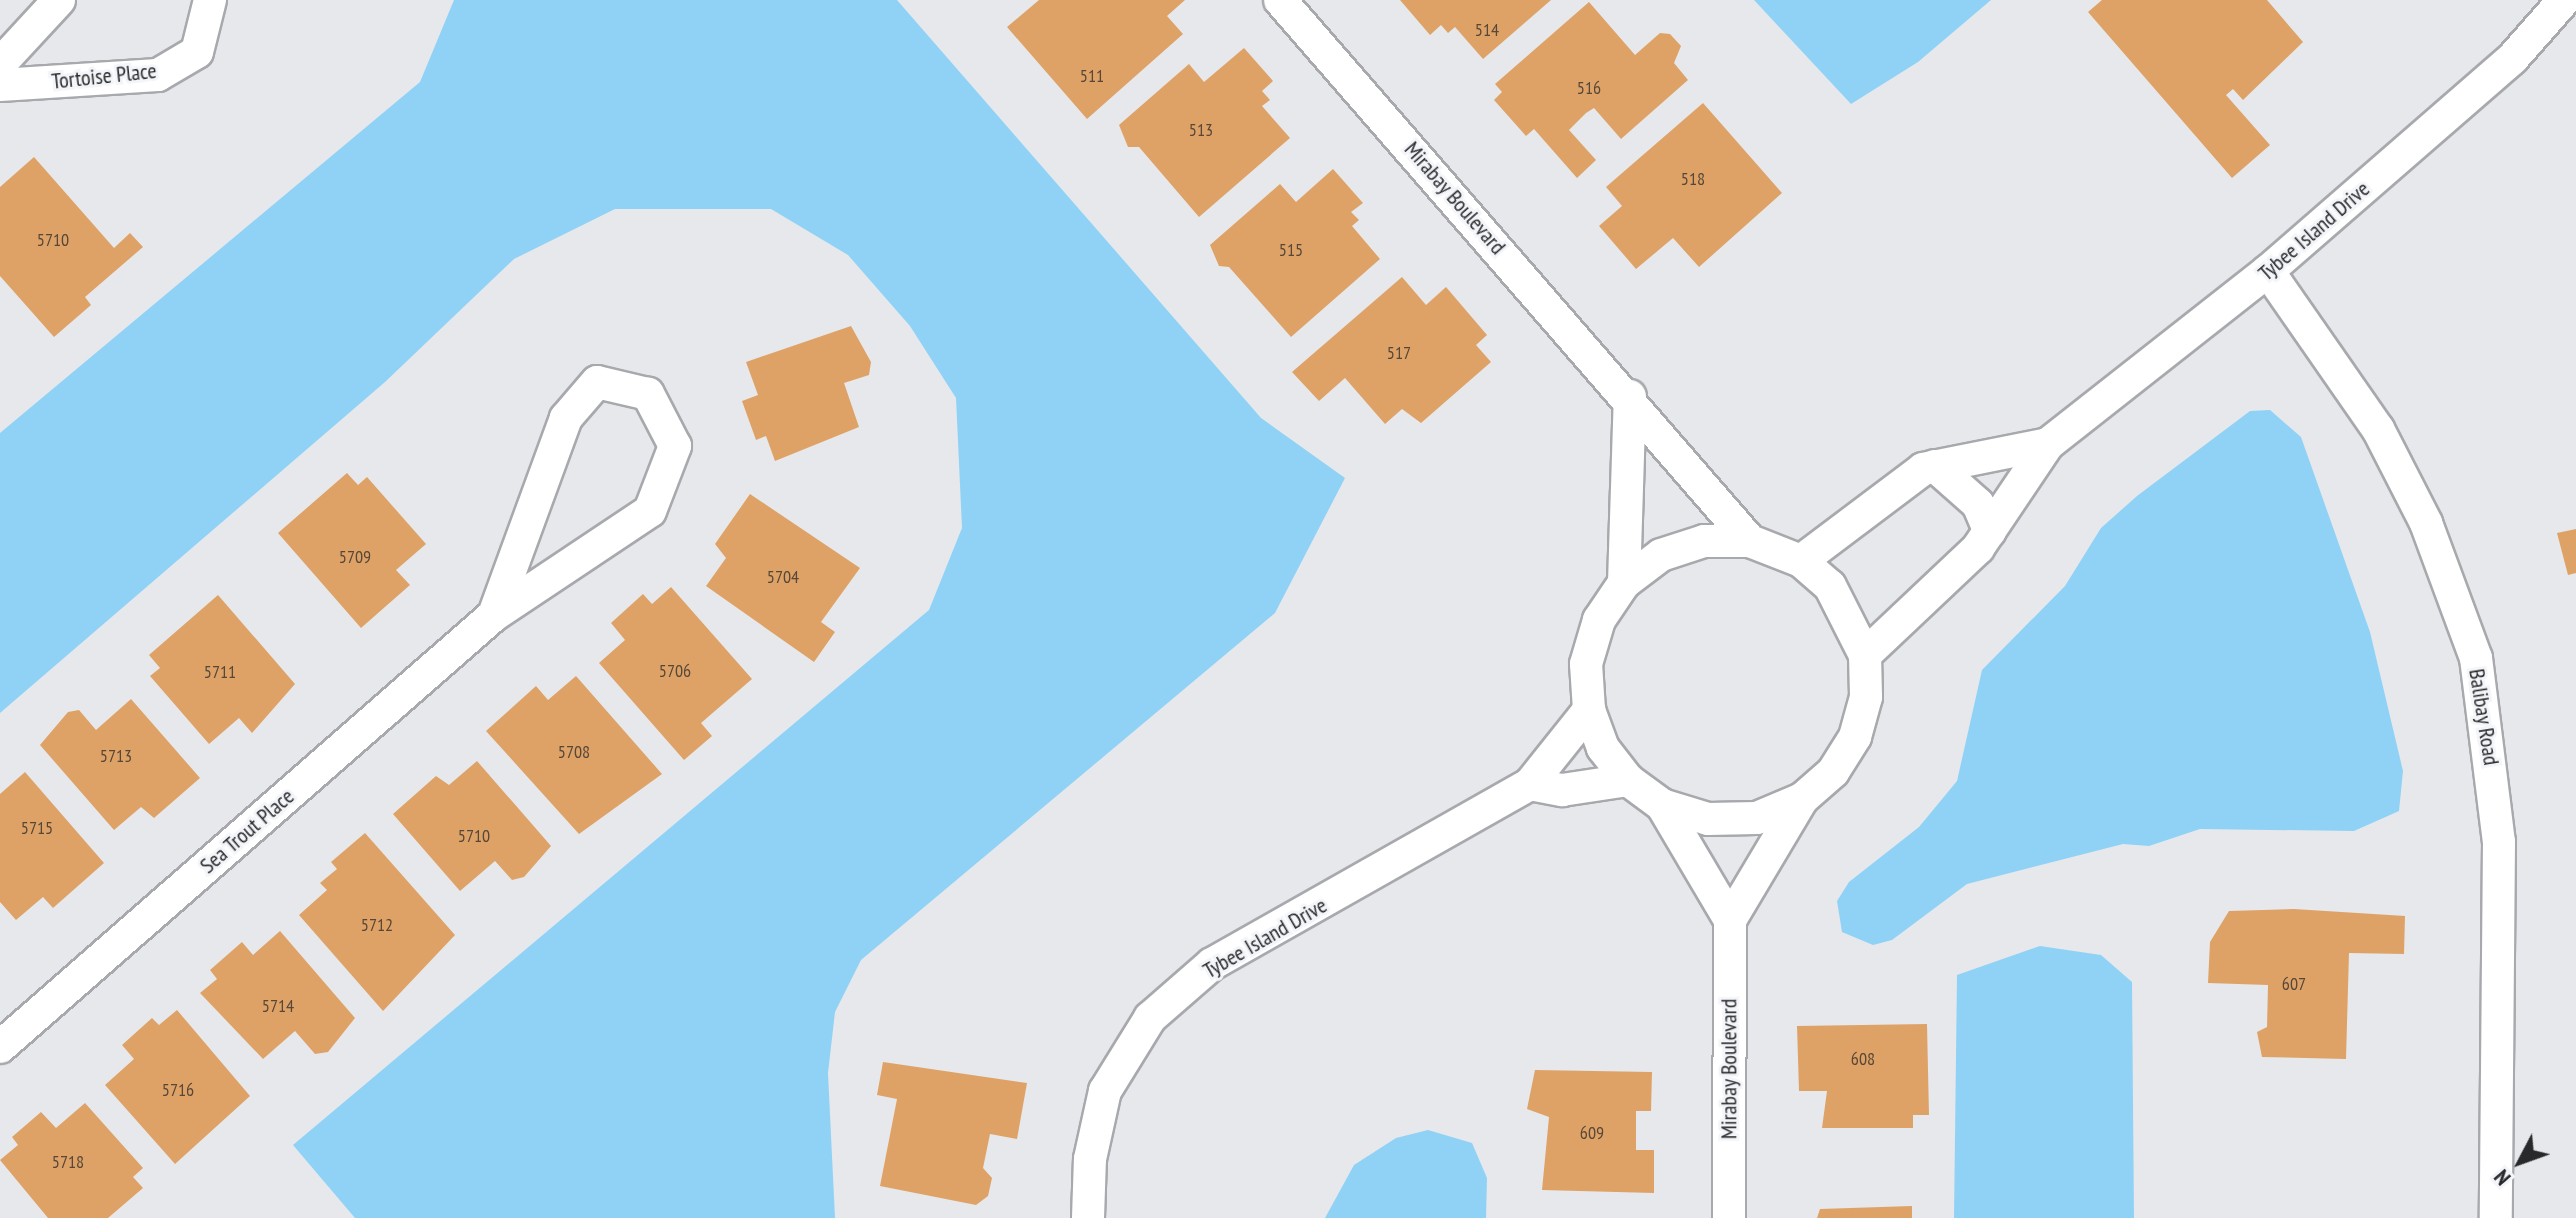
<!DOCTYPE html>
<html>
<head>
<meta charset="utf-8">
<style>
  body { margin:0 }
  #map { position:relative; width:2576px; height:1218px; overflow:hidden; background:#e6e8ec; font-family:"PT Sans Narrow",sans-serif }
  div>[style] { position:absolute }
  .water>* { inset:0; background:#8fd2f6 }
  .building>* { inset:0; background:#dfa266 }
  .roads { filter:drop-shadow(2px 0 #a7a9ad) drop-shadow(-2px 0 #a7a9ad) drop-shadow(0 2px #a7a9ad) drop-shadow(0 -2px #a7a9ad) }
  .minor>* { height:32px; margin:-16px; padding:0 16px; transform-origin:16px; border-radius:16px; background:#fff }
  span { translate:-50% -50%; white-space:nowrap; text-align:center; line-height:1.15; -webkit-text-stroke:6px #f3f5f9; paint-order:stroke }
  .number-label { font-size:18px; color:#564739 }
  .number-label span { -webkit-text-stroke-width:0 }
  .street-label { font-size:22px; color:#28292a }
  .north { position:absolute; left:2480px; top:1122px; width:80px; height:80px; -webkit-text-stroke:6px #f3f5f9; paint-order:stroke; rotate:229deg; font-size:22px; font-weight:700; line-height:32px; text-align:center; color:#28292a }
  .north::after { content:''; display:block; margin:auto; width:28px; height:36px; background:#28292a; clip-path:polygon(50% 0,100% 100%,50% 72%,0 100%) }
</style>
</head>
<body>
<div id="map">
  <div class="water">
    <i style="clip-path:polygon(454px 0,897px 0,1261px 418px,1345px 478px,1275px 613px,861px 960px,835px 1012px,828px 1073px,835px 1218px,355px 1218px,293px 1145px,929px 610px,962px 528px,956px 398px,910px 326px,848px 255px,771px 209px,615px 209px,514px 259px,385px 382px,0 713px,0 433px,420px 82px)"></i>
    <i style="clip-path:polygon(1754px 0,1991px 0,1918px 62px,1851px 104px)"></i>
    <i style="clip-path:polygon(2270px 410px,2301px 437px,2370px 632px,2403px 771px,2399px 811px,2354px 831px,2200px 829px,2149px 846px,2123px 844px,1967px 884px,1892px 940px,1873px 945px,1842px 932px,1837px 901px,1849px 882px,1919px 827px,1957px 781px,1982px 670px,2065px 586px,2101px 528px,2137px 496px,2250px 411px)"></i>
    <i style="clip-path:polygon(2040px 946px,2101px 955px,2132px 982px,2134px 1218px,1954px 1218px,1957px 975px)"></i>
    <i style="clip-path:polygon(1428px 1130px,1472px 1143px,1487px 1178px,1486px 1218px,1325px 1218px,1354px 1165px,1396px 1138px)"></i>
  </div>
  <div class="building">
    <i style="clip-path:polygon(1039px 0,1185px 0,1167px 16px,1183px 34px,1087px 119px,1007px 27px)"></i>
    <i style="clip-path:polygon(1400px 0,1551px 0,1483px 59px,1455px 27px,1448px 33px,1441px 25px,1430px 35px)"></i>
    <i style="clip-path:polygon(2102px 0,2267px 0,2303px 42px,2243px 100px,2233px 89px,2226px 95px,2270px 145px,2232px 178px,2088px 12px)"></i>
    <i style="clip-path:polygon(1589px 2px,1635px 55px,1660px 33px,1670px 34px,1681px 46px,1674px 63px,1688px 80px,1621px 139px,1594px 108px,1586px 113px,1569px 130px,1596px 160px,1577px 178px,1534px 129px,1526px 136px,1494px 100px,1502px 92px,1495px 84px)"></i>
    <i style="clip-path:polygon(1244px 48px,1273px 81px,1262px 91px,1270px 100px,1262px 106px,1290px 138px,1199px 217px,1139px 147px,1128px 147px,1119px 125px,1189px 64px,1204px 82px)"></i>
    <i style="clip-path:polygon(1703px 103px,1782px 193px,1699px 267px,1673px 238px,1636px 269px,1599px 226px,1622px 206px,1606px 187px)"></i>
    <i style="clip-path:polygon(34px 157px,114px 248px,130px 233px,143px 247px,85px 297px,91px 305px,54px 337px,0 276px,0 187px)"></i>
    <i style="clip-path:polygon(1333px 169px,1363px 203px,1351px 212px,1359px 220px,1352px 226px,1380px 259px,1291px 337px,1229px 267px,1219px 266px,1210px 245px,1280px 184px,1296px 202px)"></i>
    <i style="clip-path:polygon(1402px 277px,1426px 305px,1446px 287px,1487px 335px,1476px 345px,1491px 362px,1421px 423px,1402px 409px,1385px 424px,1345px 378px,1319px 401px,1292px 372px)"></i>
    <i style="clip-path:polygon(851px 326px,871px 362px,869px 375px,844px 383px,859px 427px,775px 461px,766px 436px,756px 440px,742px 401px,758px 395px,746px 362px)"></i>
    <i style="clip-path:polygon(347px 473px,358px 485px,367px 477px,426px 544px,396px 570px,410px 585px,361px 628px,278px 533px)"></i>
    <i style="clip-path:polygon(750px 494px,860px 568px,821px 622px,835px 632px,814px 662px,706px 586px,726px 558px,715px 544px)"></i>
    <i style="clip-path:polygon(2576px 529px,2576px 573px,2568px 575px,2557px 533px)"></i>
    <i style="clip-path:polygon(671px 587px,752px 679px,701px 723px,712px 736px,684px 760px,599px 663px,625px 640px,611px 623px,643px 594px,652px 604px)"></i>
    <i style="clip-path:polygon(218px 595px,295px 684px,252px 733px,239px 718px,209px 744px,150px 676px,160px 668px,149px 655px)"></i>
    <i style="clip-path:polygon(576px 676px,662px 774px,579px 834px,486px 731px,536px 686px,548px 700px)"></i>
    <i style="clip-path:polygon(131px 699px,200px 778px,154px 818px,141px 807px,114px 830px,40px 745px,68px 712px,79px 710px,96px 730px)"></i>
    <i style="clip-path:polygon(477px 761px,551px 846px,524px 877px,512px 880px,495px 861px,460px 891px,393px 814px,436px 776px,449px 785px)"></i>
    <i style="clip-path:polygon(25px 772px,104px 863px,53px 908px,43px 897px,16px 920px,0 902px,0 794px)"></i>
    <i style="clip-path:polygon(365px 833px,455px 935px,383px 1011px,299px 915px,327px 890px,320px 883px,337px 869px,331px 862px)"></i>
    <i style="clip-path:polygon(2294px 909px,2405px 916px,2404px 954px,2349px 953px,2346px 1059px,2262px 1057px,2257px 1032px,2267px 1027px,2268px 985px,2208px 983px,2210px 942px,2229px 911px)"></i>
    <i style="clip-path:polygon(280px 931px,355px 1018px,328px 1052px,315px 1054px,295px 1031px,263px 1059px,200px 993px,217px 979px,210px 970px,242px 942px,253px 955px)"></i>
    <i style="clip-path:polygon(177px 1010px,250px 1096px,175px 1164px,105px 1085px,134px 1059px,122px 1045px,152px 1018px,159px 1025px)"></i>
    <i style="clip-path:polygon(1927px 1024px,1929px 1115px,1913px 1115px,1913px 1128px,1822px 1128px,1827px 1091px,1799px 1091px,1797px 1026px)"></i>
    <i style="clip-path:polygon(883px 1062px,1027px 1083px,1017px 1139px,990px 1134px,983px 1168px,992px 1178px,988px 1196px,976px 1205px,880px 1186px,897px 1099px,877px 1095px)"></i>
    <i style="clip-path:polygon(1535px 1070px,1652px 1072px,1651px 1111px,1636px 1111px,1636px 1150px,1654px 1150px,1654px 1193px,1542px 1190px,1549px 1117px,1527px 1109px)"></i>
    <i style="clip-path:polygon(85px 1103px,143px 1168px,133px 1177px,143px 1188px,108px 1218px,48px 1218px,0 1160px,18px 1145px,12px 1137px,41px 1112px,56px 1128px)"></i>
    <i style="clip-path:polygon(1912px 1206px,1912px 1218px,1817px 1218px,1820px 1209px)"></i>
  </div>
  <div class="roads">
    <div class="minor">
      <i style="left:1280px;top:0;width:717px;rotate:49.02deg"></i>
      <i style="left:0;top:64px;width:87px;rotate:-47.3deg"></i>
      <i style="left:0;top:85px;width:158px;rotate:-3.6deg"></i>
      <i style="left:158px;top:75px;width:45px;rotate:-30.5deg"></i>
      <i style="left:197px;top:52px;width:54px;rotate:-76deg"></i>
      <i style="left:2268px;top:271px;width:193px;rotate:55.2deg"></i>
      <i style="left:2378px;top:429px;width:106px;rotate:62.9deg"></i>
      <i style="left:2426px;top:523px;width:144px;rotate:69.7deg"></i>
      <i style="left:2476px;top:658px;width:185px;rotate:82.9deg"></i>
      <i style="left:2499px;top:842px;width:376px;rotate:90.5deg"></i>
      <i style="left:1935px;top:466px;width:57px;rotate:41.5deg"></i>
      <i style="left:1978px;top:504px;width:30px;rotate:67deg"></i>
      <i style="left:1801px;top:561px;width:153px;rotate:-37deg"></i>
      <i style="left:1923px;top:469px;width:127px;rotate:-11.3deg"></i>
      <i style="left:1624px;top:583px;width:46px;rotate:-37.1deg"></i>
      <i style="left:1661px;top:555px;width:45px;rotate:-18deg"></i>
      <i style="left:1704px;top:541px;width:46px"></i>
      <i style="left:1750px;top:541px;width:55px;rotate:21.4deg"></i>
      <i style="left:1801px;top:561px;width:38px;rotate:41deg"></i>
      <i style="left:1830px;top:586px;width:77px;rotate:63.1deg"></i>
      <i style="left:1865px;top:655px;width:42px;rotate:88.6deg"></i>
      <i style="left:1866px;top:697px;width:41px;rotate:105.4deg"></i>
      <i style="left:1855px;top:737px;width:41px;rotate:122.2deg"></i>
      <i style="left:1833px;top:772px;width:41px;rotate:138.9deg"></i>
      <i style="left:1802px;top:799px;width:49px;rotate:157.1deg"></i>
      <i style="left:1757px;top:818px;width:49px;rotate:178.8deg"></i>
      <i style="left:1708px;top:819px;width:48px;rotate:-163.1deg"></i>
      <i style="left:1662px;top:805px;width:42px;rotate:-143.7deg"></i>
      <i style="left:1628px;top:780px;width:41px;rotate:-128deg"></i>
      <i style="left:1603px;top:748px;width:40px;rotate:-110.2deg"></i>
      <i style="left:1589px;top:710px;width:46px;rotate:-93.7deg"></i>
      <i style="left:1586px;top:664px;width:46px;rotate:-73.5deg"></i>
      <i style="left:1599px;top:620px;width:45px;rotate:-56deg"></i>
      <i style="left:1624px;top:583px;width:187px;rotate:-88.2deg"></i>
      <i style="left:1865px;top:655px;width:156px;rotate:-43.4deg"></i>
      <i style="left:1978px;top:548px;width:125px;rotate:-56.1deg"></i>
      <i style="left:2048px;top:444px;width:280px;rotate:-38.2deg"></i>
      <i style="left:2268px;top:271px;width:323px;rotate:-41deg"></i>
      <i style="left:2512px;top:59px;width:79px;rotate:-48.6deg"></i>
      <i style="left:1530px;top:784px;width:33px;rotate:11deg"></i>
      <i style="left:1562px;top:790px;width:67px;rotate:-8.6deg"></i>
      <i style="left:1662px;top:805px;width:134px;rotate:59.4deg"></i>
      <i style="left:1730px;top:920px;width:298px;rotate:90.2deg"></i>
      <i style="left:1730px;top:920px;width:141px;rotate:-59.2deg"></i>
      <i style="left:0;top:1047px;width:656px;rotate:-41.17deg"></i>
      <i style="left:494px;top:615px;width:187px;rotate:-33.7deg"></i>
      <i style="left:650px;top:511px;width:70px;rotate:-69deg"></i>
      <i style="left:675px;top:446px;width:59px;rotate:-117.4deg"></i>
      <i style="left:648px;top:394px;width:52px;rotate:-166.8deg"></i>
      <i style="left:597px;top:382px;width:48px;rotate:130.7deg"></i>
      <i style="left:566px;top:418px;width:210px;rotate:110.1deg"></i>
      <i style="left:1088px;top:1218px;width:59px;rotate:-88.1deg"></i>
      <i style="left:1090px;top:1159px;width:70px;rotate:-77.6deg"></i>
      <i style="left:1105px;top:1091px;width:86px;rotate:-58.3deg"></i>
      <i style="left:1150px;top:1018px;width:82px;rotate:-41.1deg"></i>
      <i style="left:1212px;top:964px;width:365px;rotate:-29.5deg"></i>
      <i style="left:1530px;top:784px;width:95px;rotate:-51.4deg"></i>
    </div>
  </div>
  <div class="number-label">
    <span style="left:1487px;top:30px">514</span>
    <span style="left:1092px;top:76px">511</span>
    <span style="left:1589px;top:88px">516</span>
    <span style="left:1201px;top:130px">513</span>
    <span style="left:1693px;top:179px">518</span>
    <span style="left:53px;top:240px">5710</span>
    <span style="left:1291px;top:250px">515</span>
    <span style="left:1399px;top:353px">517</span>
    <span style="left:355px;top:557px">5709</span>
    <span style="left:783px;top:577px">5704</span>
    <span style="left:675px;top:671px">5706</span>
    <span style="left:220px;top:672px">5711</span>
    <span style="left:574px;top:752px">5708</span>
    <span style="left:116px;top:756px">5713</span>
    <span style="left:37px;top:828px">5715</span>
    <span style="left:474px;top:836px">5710</span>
    <span style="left:377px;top:925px">5712</span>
    <span style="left:2294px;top:984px">607</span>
    <span style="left:278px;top:1006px">5714</span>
    <span style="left:1863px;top:1059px">608</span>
    <span style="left:178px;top:1090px">5716</span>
    <span style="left:1592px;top:1133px">609</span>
    <span style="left:68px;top:1162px">5718</span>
  </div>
  <div class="street-label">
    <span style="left:104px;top:76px;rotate:-6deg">Tortoise Place</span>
    <span style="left:1455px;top:198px;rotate:49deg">Mirabay Boulevard</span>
    <span style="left:2314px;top:231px;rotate:-41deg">Tybee Island Drive</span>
    <span style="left:2484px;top:717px;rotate:81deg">Balibay Road</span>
    <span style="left:247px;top:831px;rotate:-41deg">Sea Trout Place</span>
    <span style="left:1265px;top:938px;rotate:-30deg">Tybee Island Drive</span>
    <span style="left:1729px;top:1069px;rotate:-90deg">Mirabay Boulevard</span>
  </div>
  <div class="north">N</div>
</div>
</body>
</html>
